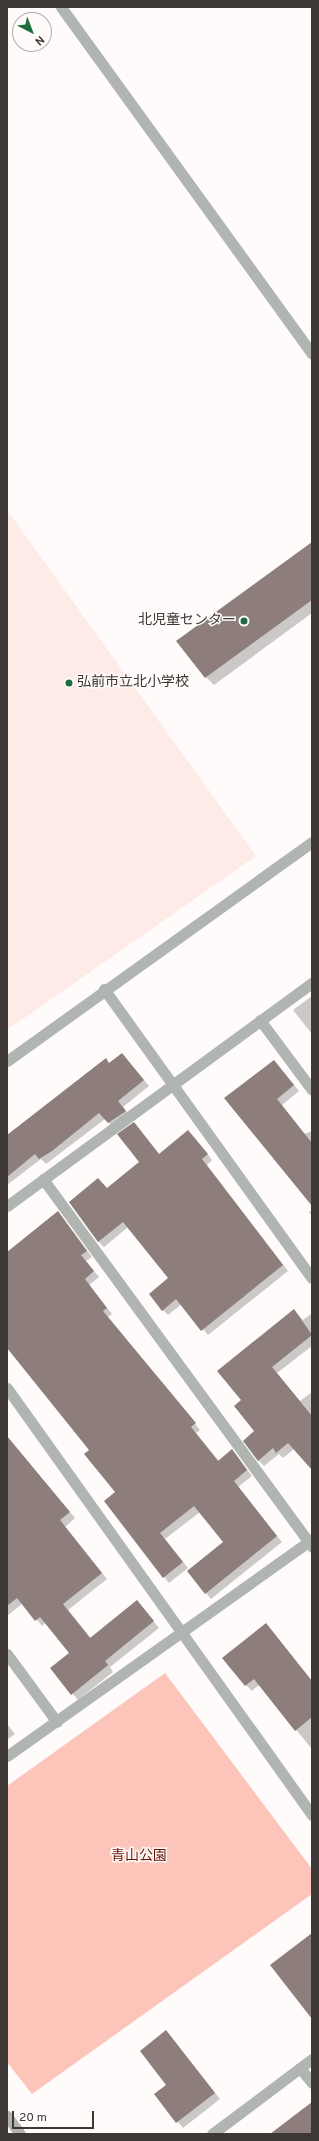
<!DOCTYPE html>
<html>
<head>
<meta charset="utf-8">
<style>
  body { margin:0 }
  #map { position:relative; width:319px; height:2141px; overflow:hidden; background:#fefbfa; font-family:Overpass,"Noto Sans JP",sans-serif }
  div>[style] { position:absolute }
  .built>* { inset:0; background:#feeae6 }
  .green>* { inset:0; background:#fdc4b9 }
  .shadow>* { inset:0; background:#0003 }
  .building>* { inset:0; background:#8d7e7b }
  .minor>* { height:11px; margin:-5.5px; padding:0 5.5px; transform-origin:5.5px; border-radius:5.5px; background:#b0b5b1 }
  .tertiary>* { height:11px; margin:-5.5px; padding:0 5.5px; transform-origin:5.5px; border-radius:5.5px; background:#b0b5b1 }
  .dots>* { width:11px; height:11px; translate:-50% -50%; box-sizing:border-box; border:2px solid #fefbfa; border-radius:50% }
  span { translate:-50% -50%; white-space:nowrap; text-align:center; line-height:1.15; -webkit-text-stroke:3px #fefbfa; paint-order:stroke }
  .poi-label { font-size:14px; color:#3d3736 }
  .right { translate:-100% -50%; text-align:right }
  .left { translate:0 -50%; text-align:left }
  .park-label { font-size:14px; color:#6a1205 }
  .frame { position:absolute; inset:0; border:8px solid #3d3736; pointer-events:none }
  .north { position:absolute; left:12px; top:12px; width:40px; height:40px; box-sizing:border-box; background:#fefbfa; border:1px solid #b1adac; border-radius:50%; rotate:138deg; font-size:11px; font-weight:700; line-height:16px; text-align:center; color:#3d3736 }
  .north::after { content:''; display:block; margin:auto; width:14px; height:18px; background:#1d6d3d; clip-path:polygon(50% 0,100% 100%,50% 72%,0 100%) }
  .scale { position:absolute; left:12px; top:2111px; width:82px; height:18px; box-sizing:border-box; border:2px solid #3d3736; border-top:0; padding-left:5px; font-size:12px; line-height:14px; white-space:nowrap; color:#3d3736; -webkit-text-stroke:3px #fefbfa; paint-order:stroke }
</style>
</head>
<body>
<div id="map">
  <div class="built">
    <i style="clip-path:polygon(7px 510px,256px 856px,7px 1030px)"></i>
  </div>
  <div class="green">
    <i style="clip-path:polygon(165px 1673px,312px 1869px,312px 1894px,32px 2094px,7px 2062px,7px 1786px)"></i>
  </div>
  <div class="shadow">
    <i style="clip-path:polygon(312px 546px,312px 613px,214px 685px,206px 677px)"></i>
    <i style="clip-path:polygon(312px 996px,312px 1034px,293px 1010px)"></i>
    <i style="clip-path:polygon(122px 1054px,149px 1086px,123px 1107px,131px 1117px,115px 1129px,105px 1119px,46px 1164px,41px 1159px,7px 1185px,7px 1136px)"></i>
    <i style="clip-path:polygon(274px 1061px,299px 1091px,282px 1105px,304px 1134px,312px 1131px,312px 1204px,226px 1099px)"></i>
    <i style="clip-path:polygon(134px 1123px,160px 1155px,194px 1137px,212px 1160px,207px 1165px,288px 1271px,208px 1335px,182px 1304px,168px 1315px,163px 1310px,170px 1279px,128px 1227px,104px 1247px,98px 1241px,107px 1189px,141px 1163px)"></i>
    <i style="clip-path:polygon(312px 1210px,312px 1216px,309px 1212px)"></i>
    <i style="clip-path:polygon(58px 1212px,92px 1257px,86px 1261px,99px 1277px,89px 1285px,112px 1314px,108px 1317px,200px 1430px,196px 1433px,219px 1461px,232px 1451px,237px 1456px,252px 1476px,238px 1487px,282px 1542px,211px 1599px,188px 1571px,224px 1542px,200px 1512px,165px 1539px,188px 1568px,169px 1583px,105px 1501px,116px 1492px,90px 1450px,7px 1337px,7px 1254px)"></i>
    <i style="clip-path:polygon(294px 1310px,303px 1320px,312px 1313px,312px 1346px,277px 1373px,300px 1401px,312px 1392px,312px 1469px,294px 1449px,283px 1458px,279px 1454px,264px 1466px,258px 1460px,255px 1432px,242px 1401px)"></i>
    <i style="clip-path:polygon(7px 1437px,75px 1518px,65px 1527px,107px 1579px,68px 1610px,91px 1638px,142px 1607px,159px 1628px,110px 1667px,113px 1672px,78px 1700px,51px 1668px,70px 1653px,46px 1622px,42px 1626px,23px 1603px,7px 1616px)"></i>
    <i style="clip-path:polygon(266px 1624px,312px 1681px,312px 1749px,259px 1685px,252px 1691px,246px 1685px)"></i>
    <i style="clip-path:polygon(7px 1724px,15px 1734px,7px 1740px)"></i>
    <i style="clip-path:polygon(172px 2038px,220px 2099px,183px 2128px,156px 2095px,168px 2085px)"></i>
  </div>
  <div class="building">
    <i style="clip-path:polygon(312px 542px,312px 600px,205px 678px,176px 641px)"></i>
    <i style="clip-path:polygon(122px 1053px,144px 1080px,118px 1101px,126px 1111px,108px 1123px,99px 1113px,52px 1151px,39px 1159px,35px 1154px,7px 1177px,7px 1135px,106px 1058px,109px 1063px)"></i>
    <i style="clip-path:polygon(274px 1060px,294px 1085px,277px 1099px,312px 1143px,312px 1206px,224px 1098px)"></i>
    <i style="clip-path:polygon(134px 1122px,159px 1154px,188px 1130px,208px 1154px,202px 1159px,283px 1265px,201px 1331px,176px 1299px,162px 1311px,149px 1294px,168px 1278px,123px 1222px,98px 1242px,69px 1202px,98px 1178px,107px 1188px,139px 1162px,117px 1134px)"></i>
    <i style="clip-path:polygon(58px 1211px,87px 1251px,81px 1255px,94px 1271px,85px 1279px,107px 1308px,103px 1311px,196px 1423px,191px 1427px,218px 1461px,232px 1449px,247px 1470px,234px 1481px,277px 1536px,205px 1594px,187px 1571px,223px 1542px,194px 1506px,160px 1533px,183px 1562px,163px 1578px,104px 1501px,115px 1492px,84px 1454px,89px 1450px,7px 1348px,7px 1252px)"></i>
    <i style="clip-path:polygon(294px 1309px,312px 1335px,272px 1367px,312px 1416px,312px 1470px,288px 1443px,276px 1453px,273px 1448px,258px 1461px,243px 1441px,254px 1431px,234px 1406px,241px 1400px,217px 1371px)"></i>
    <i style="clip-path:polygon(7px 1436px,70px 1512px,60px 1520px,102px 1573px,63px 1604px,90px 1638px,137px 1600px,154px 1621px,105px 1661px,108px 1665px,71px 1695px,50px 1668px,69px 1653px,40px 1617px,35px 1621px,17px 1598px,7px 1606px)"></i>
    <i style="clip-path:polygon(266px 1623px,312px 1681px,312px 1717px,295px 1731px,254px 1679px,245px 1686px,222px 1658px)"></i>
    <i style="clip-path:polygon(312px 1933px,312px 2019px,270px 1965px)"></i>
    <i style="clip-path:polygon(166px 2030px,215px 2093px,176px 2123px,154px 2094px,166px 2085px,140px 2051px)"></i>
    <i style="clip-path:polygon(312px 2102px,312px 2134px,270px 2134px)"></i>
  </div>
  <div class="minor">
    <i style="left:104px;top:989px;width:356px;rotate:54.3deg"></i>
    <i style="left:260px;top:1020px;width:87px;rotate:53.4deg"></i>
    <i style="left:43px;top:1179px;width:456px;rotate:53.8deg"></i>
    <i style="left:7px;top:1206px;width:378px;rotate:-36.2deg"></i>
    <i style="left:7px;top:1388px;width:525px;rotate:54.46deg"></i>
    <i style="left:7px;top:1654px;width:84px;rotate:53.7deg"></i>
    <i style="left:300px;top:2068px;width:19px;rotate:51deg"></i>
    <i style="left:212px;top:2134px;width:125px;rotate:-36.9deg"></i>
  </div>
  <div class="tertiary">
    <i style="left:61px;top:7px;width:428px;rotate:54.1deg"></i>
    <i style="left:7px;top:1061px;width:375px;rotate:-35.7deg"></i>
    <i style="left:7px;top:1756px;width:374px;rotate:-35.4deg"></i>
    <i style="left:7px;top:2116px;width:22px;rotate:54deg"></i>
  </div>
  <div class="dots">
    <i style="left:244px;top:621px;background:#1d6d3d"></i>
    <i style="left:69px;top:683px;background:#1d6d3d"></i>
  </div>
  <div class="poi-label">
    <span class="right" style="left:236px;top:621px">北児童センター</span>
    <span class="left" style="left:77px;top:683px">弘前市立北小学校</span>
  </div>
  <div class="park-label">
    <span style="left:139px;top:1857px">青山公園</span>
  </div>
  <div class="frame"></div>
  <div class="north">N</div>
  <div class="scale">20 m</div>
</div>
</body>
</html>
